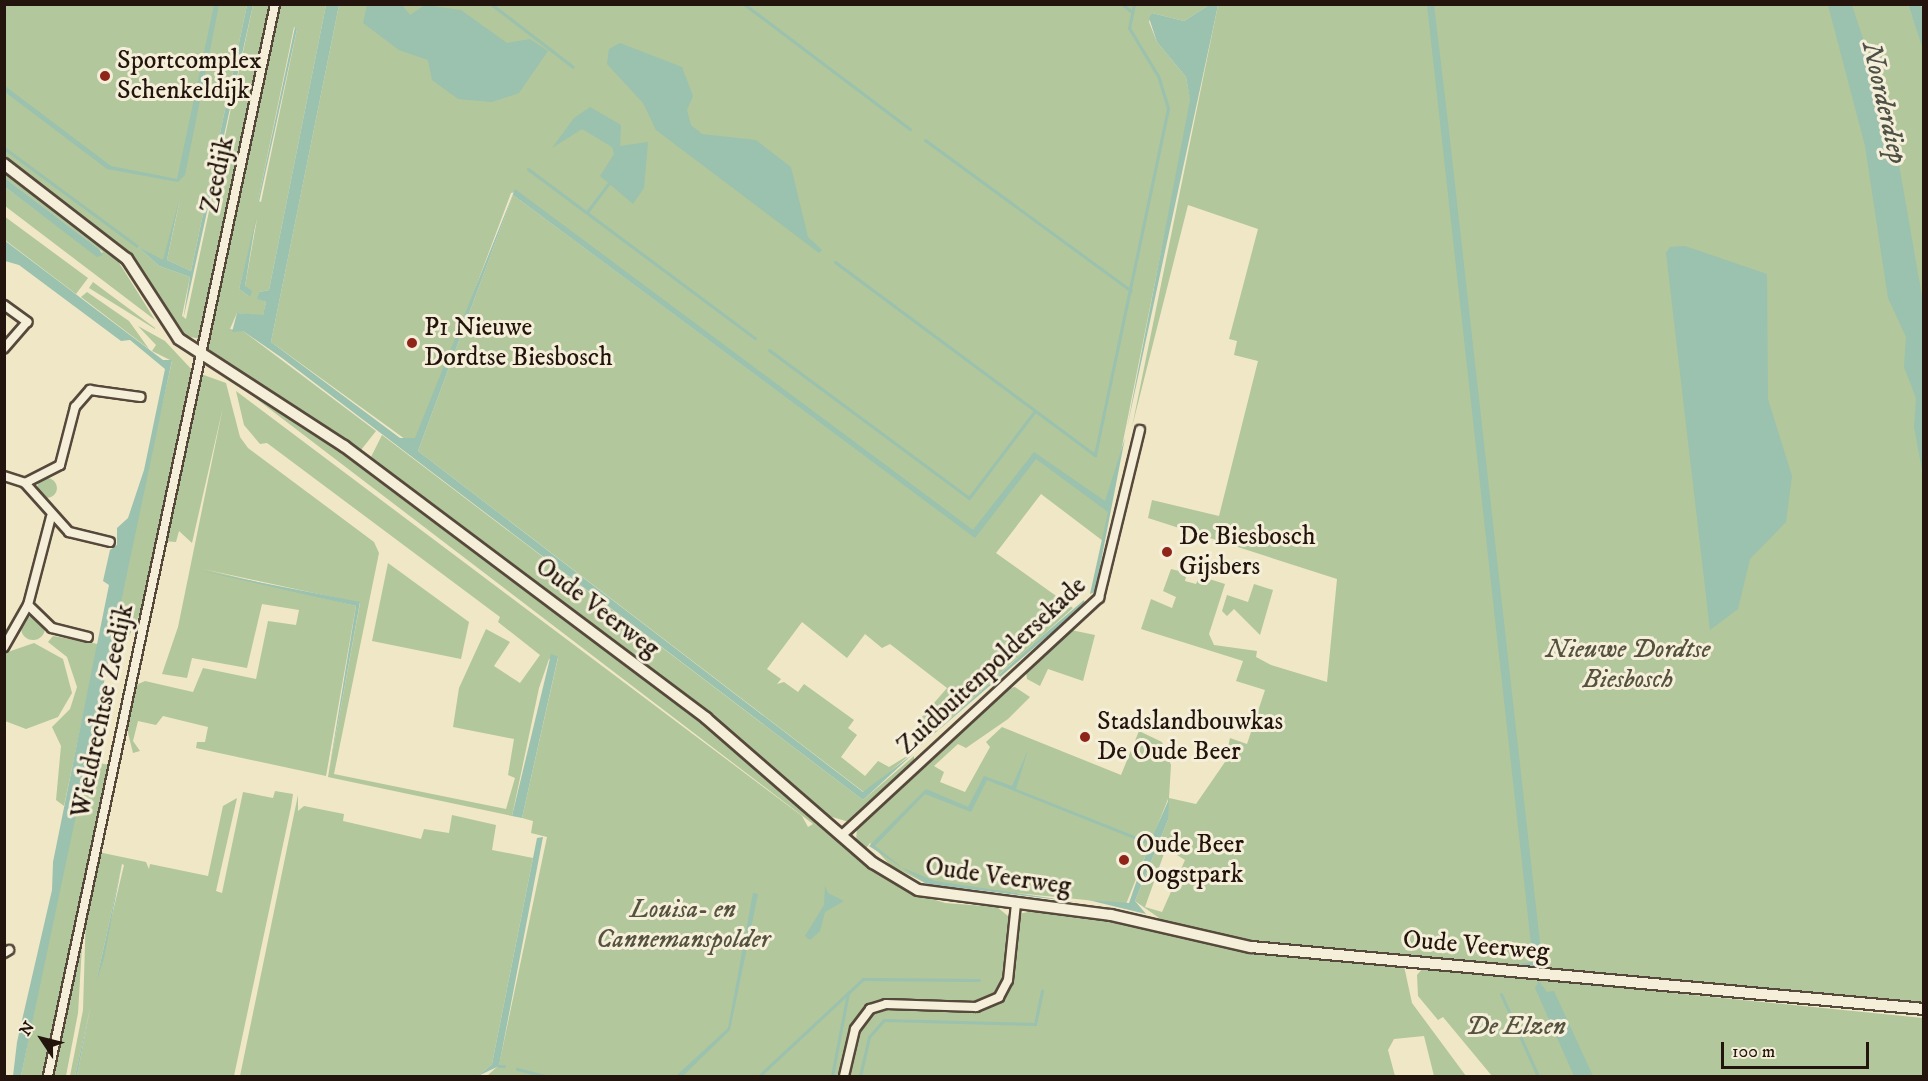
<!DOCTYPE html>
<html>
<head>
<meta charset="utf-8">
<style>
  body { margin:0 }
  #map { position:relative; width:1928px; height:1081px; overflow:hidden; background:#f0e7c6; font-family:"IM FELL DW Pica",serif }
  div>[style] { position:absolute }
  .green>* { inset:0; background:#b2c79b }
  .round { border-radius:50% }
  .water>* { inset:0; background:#9bc1af }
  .stream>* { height:3px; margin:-1.5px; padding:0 1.5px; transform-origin:1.5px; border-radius:1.5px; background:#9bc1af }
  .roads { filter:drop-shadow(2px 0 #56493b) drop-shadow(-2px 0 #56493b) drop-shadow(0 2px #56493b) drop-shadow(0 -2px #56493b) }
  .minor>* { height:8px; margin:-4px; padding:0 4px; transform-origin:4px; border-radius:4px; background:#f5efda }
  .tertiary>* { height:10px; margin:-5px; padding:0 5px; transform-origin:5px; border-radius:5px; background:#f5efda }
  .dots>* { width:16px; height:16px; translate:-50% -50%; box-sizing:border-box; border:3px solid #f5efda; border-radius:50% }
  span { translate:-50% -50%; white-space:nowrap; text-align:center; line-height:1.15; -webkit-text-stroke:6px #f5efda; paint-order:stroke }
  .poi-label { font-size:26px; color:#23140d }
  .left { translate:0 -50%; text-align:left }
  .street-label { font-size:26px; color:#23140d }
  .park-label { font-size:26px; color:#55533f; font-style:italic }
  .water-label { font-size:27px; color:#4d5146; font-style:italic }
  .frame { position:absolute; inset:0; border:6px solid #23140d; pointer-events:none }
  .north { position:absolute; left:12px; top:1009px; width:60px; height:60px; -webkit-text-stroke:4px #f5efda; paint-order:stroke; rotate:305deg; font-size:16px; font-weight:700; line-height:24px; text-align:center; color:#23140d }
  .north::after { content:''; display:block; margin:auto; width:21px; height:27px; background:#23140d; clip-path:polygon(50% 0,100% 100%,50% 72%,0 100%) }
  .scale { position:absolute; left:1721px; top:1042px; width:148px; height:27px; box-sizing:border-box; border:3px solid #23140d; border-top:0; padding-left:8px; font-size:18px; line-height:21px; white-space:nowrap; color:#23140d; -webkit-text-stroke:4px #f5efda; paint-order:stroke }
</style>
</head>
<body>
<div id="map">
  <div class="green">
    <i style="clip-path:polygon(4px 5px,247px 5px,191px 271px,167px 260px,180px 199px,165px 262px,137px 246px,159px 266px,190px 277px,182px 316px,186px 319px,253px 5px,272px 5px,200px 339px,182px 335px,118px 244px,5px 157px)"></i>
    <i style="clip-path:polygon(evenodd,278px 5px,326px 5px,269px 290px,259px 292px,258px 299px,266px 302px,263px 316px,237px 313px,230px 329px,243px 331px,376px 431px,361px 450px,216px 358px,208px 347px,278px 5px,294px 27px,297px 29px,261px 202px,258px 201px,294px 27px,278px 5px,257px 219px,245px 286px,250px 297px,239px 289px,257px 219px)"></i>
    <i style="clip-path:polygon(339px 5px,1209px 5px,1184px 21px,1152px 13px,1149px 22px,1157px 42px,1186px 77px,1191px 103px,1103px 541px,1041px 494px,996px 553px,1073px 608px,921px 745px,918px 741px,930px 728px,921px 718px,947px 688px,890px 644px,882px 648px,865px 634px,847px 658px,802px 622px,767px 669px,781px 679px,777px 684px,784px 682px,798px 692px,804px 684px,854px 720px,848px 728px,857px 735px,841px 757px,865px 776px,878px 761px,889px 767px,912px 753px,865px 793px,418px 451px,513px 195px,930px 504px,516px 192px,511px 193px,416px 447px,271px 342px)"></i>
    <i style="clip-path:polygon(evenodd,1218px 5px,1908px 5px,1924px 49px,1923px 1004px,1249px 941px,1162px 920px,1135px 901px,1168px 820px,1168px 799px,1126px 904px,927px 884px,890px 865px,870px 843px,864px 851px,856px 842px,857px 827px,1005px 689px,1015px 687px,1030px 697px,1008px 719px,966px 748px,958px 744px,934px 766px,944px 772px,940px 782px,965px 792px,990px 747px,986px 742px,1002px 727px,1121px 775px,1139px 731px,1162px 742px,1171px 765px,1169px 798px,1196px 804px,1225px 762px,1230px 738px,1247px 744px,1265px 690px,1236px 681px,1243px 661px,1141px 629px,1151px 599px,1172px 608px,1176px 597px,1163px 591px,1171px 569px,1187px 573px,1185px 581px,1196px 584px,1200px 576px,1225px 584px,1209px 634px,1214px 645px,1257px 651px,1256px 657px,1271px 665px,1327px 682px,1337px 579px,1148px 518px,1152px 500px,1219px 516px,1258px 361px,1234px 355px,1237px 341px,1229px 339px,1258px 229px,1188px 205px,1132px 427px,1218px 5px,1166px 848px,1185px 860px,1162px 912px,1145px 907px,1166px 848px)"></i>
    <i style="clip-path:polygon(4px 172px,113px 253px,155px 320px,5px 206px,5px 187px,97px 256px,103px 252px,5px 178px)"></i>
    <i style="clip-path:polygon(4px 216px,88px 278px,76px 294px,5px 240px)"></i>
    <i style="clip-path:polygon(93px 282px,155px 328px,155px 329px,89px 288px)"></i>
    <i style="clip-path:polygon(87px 292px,129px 321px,149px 349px,81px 297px)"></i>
    <i style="clip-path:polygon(138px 326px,165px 341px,194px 372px,144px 606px,125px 644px,110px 640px,172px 361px,152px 351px,156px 345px)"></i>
    <i style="clip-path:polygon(201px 374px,226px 383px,240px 437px,248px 448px,374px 542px,379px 553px,334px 774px,506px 809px,515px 778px,508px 775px,514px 739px,453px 727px,459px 688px,486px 629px,510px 642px,494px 666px,520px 683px,540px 655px,498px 622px,500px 617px,267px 443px,260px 444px,244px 425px,236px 391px,802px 816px,808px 827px,813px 824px,237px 384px,369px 470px,706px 724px,863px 863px,904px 890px,945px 903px,997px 907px,1008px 916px,1033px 911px,1107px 918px,1253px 952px,1404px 966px,1412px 1003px,1466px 1076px,1434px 1076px,1424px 1036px,1394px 1039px,1388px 1050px,1395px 1076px,487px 1076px,499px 1065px,547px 837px,531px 833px,533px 821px,522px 818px,558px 658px,549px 659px,539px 688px,512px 816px,328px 777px,360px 603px,203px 569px,356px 606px,326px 776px,196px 748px,197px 742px,205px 742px,208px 727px,163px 716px,156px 725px,138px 721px,133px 741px,140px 751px,133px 753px,127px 729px,136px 685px,145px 681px,193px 692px,203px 668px,256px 679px,268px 621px,296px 625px,299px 610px,262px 604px,247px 668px,192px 658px,187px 678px,162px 674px,178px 627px,223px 407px,192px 543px,179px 531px,176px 542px,164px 541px)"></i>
    <i style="clip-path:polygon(382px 435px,863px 800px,914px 756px,914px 765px,849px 822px,822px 814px,646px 665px,370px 459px)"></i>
    <i class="round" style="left:37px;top:478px;width:20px;height:20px"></i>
    <i style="clip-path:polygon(388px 563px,469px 622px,461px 659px,372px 641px)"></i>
    <i style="clip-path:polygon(1254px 584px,1273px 590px,1260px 635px,1234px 609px,1227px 616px,1222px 611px,1227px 595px,1248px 602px)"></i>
    <i class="round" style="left:21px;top:616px;width:24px;height:24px"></i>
    <i style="clip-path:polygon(1071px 630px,1095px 635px,1083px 681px,1048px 669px,1040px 686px,1027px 679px,1026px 672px)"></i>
    <i style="clip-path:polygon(53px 636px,98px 644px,64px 806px,56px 800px,61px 746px,52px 727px,70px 709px,77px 687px,67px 657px,48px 642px)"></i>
    <i style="clip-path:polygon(34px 643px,63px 659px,72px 693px,58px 717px,26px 729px,5px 721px,5px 653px)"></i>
    <i style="clip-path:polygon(85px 760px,109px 765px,82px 898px,45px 1076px,21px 1076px)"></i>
    <i style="clip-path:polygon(evenodd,275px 791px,293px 794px,291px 807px,234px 1076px,77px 1076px,91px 1004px,75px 1076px,70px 1076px,83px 1010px,86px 912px,98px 852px,146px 862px,149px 869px,150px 864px,208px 876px,223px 806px,237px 798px,216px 891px,222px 893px,243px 792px,273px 798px,275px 791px,122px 864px,124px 865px,96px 983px,122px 864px)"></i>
    <i style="clip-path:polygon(298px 795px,298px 811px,304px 806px,344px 814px,343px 821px,421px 839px,424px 829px,449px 833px,452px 815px,496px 825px,492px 850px,533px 858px,492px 1064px,478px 1076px,240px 1076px)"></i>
    <i style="clip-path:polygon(83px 929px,78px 1013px,66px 1076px,50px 1076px)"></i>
    <i style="clip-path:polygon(1423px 968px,1923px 1018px,1923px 1076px,1492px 1076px,1443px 1017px,1438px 1020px,1418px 996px,1417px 975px)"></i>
  </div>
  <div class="water">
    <i style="clip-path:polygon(214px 5px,219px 5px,185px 175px,178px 182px,107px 169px,5px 92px,5px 86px,111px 166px,177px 179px)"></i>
    <i style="clip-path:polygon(247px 5px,253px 5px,183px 320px,190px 277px,159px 266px,137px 246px,163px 260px,180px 197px,167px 260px,191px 271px)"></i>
    <i style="clip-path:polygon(326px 5px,339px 5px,271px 342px,400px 438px,415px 438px,515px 189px,973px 530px,1034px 452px,1105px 501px,1125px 438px,1095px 592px,1090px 594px,1108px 512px,1036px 459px,975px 538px,513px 195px,418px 451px,863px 792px,913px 754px,863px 800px,282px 358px,243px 331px,232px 332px,237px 313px,263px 315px,266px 302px,257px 299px,259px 292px,269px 290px)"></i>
    <i style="clip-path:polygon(367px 5px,402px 5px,410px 15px,425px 5px,461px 10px,507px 43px,530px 39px,548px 51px,519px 93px,492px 102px,458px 99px,432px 80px,428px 60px,399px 50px,363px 23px)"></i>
    <i style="clip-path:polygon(1209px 5px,1218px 5px,1211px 38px,1127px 428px,1190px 100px,1186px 77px,1157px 42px,1149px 18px,1152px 13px,1184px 21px)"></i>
    <i style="clip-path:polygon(1427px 5px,1434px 5px,1449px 131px,1542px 961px,1538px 968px,1518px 964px,1533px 962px)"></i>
    <i style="clip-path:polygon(1828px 5px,1852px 5px,1893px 130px,1923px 302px,1923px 475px,1914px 427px,1916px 398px,1904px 367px,1906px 337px,1888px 298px,1865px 146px)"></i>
    <i style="clip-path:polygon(1908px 5px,1921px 5px,1923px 10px,1923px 49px)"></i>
    <i style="clip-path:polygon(295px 27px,297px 29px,259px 202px,258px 201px)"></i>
    <i style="clip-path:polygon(620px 43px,682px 67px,693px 96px,687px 110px,691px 125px,702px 134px,756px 140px,791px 167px,808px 237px,822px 250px,819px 253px,656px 130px,643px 103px,607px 64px,609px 49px)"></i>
    <i style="clip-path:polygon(590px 107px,621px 125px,620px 146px,648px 142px,644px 188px,633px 204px,600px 176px,614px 154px,612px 147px,582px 129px,552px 148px,574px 118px)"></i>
    <i style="clip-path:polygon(5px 178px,99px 249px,103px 255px,97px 257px,5px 187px)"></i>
    <i style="clip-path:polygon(256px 219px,245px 286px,252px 291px,250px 297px,239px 289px)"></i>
    <i style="clip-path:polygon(4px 240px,163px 360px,172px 360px,21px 1076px,13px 1076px,17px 1042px,52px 890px,53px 862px,109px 585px,103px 581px,110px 550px,117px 545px,117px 528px,128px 518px,144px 470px,165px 369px,130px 340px,121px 341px,19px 265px,5px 261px)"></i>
    <i style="clip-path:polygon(1685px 246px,1767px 274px,1768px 399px,1792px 476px,1786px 522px,1750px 559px,1738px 609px,1710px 630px,1666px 253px,1670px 247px)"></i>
    <i style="clip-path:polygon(202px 571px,360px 602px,328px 777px,356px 606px)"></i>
    <i style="clip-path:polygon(1084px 600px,1085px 604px,921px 745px,1041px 637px)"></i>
    <i style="clip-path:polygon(551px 654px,558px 657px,522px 818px,512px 816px)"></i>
    <i style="clip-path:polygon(1028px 750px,1016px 789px,1150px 842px,1169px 799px,1168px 820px,1135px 901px,1146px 914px,1088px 900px,1129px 903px,1149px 845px,987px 780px,971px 812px,925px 794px,875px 846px,903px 868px,935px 881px,1077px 902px,927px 884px,869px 846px,926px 789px,968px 807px,984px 776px,1012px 786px)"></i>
    <i style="clip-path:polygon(543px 837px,499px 1066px,478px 1076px,492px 1064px,537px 838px)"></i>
    <i style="clip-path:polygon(122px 864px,104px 958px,96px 983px)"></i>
    <i style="clip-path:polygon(825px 886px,828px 893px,844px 901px,825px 912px,820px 931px,810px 940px,805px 936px,824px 905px)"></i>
    <i style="clip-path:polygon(753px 893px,758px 894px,730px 1030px,683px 1076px,676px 1076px,728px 1028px)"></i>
    <i style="clip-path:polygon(1539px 981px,1547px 992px,1554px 991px,1593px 1076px,1574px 1076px,1535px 988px)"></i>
    <i style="clip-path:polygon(91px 1004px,77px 1076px,75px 1076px)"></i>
  </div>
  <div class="stream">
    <i style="left:491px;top:4px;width:103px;rotate:37.5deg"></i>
    <i style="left:744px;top:4px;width:208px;rotate:37deg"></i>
    <i style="left:1122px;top:4px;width:13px;rotate:39deg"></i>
    <i style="left:925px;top:140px;width:255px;rotate:36.2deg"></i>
    <i style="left:4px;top:148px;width:165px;rotate:36.4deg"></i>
    <i style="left:528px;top:169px;width:283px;rotate:36.7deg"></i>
    <i style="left:587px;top:212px;width:35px;rotate:-53deg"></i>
    <i style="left:835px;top:262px;width:324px;rotate:36.6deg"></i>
    <i style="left:1095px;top:455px;width:355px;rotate:-78.1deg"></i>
    <i style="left:1168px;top:108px;width:34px;rotate:-107deg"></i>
    <i style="left:1158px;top:76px;width:56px;rotate:-121.1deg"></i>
    <i style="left:1129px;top:28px;width:25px;rotate:-78deg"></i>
    <i style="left:769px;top:350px;width:249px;rotate:36.5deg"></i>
    <i style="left:969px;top:498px;width:108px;rotate:-52.9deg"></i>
    <i style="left:1501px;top:994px;width:90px;rotate:65.7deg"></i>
    <i style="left:499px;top:1066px;width:5px"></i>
    <i style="left:517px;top:1069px;width:30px;rotate:14deg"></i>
    <i style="left:759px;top:1076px;width:142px;rotate:-43deg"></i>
    <i style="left:863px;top:979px;width:116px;rotate:0.5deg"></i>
    <i style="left:832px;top:1076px;width:85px;rotate:-79.1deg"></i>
    <i style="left:860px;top:1076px;width:40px;rotate:-77deg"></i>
    <i style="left:869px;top:1037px;width:23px;rotate:-49deg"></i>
    <i style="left:884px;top:1020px;width:151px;rotate:1.5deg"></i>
    <i style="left:1035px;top:1024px;width:34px;rotate:-78deg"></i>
  </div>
  <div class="roads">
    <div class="minor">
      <i style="left:4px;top:305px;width:29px;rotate:36deg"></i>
      <i style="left:27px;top:322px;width:35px;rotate:131deg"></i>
      <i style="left:4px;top:476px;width:22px;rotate:18deg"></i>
      <i style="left:25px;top:483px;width:39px;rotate:-27deg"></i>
      <i style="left:60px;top:465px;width:60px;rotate:-75.5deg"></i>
      <i style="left:75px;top:407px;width:23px;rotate:-49deg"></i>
      <i style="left:90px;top:390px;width:51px;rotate:7.8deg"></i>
      <i style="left:25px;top:483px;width:66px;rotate:48.1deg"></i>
      <i style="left:69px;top:532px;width:42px;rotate:13.7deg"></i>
      <i style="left:28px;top:605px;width:33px;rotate:44deg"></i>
      <i style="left:52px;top:628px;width:37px;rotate:14deg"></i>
      <i style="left:4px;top:647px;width:48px;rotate:-60.3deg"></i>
      <i style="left:28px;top:605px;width:91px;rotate:-75.4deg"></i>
      <i style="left:842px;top:835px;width:350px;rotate:-42.7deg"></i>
      <i style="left:1099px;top:598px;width:173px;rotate:-76.3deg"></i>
      <i style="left:4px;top:953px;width:6px;rotate:-31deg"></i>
      <i style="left:48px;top:1076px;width:1096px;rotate:-78.04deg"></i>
      <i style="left:844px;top:1076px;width:48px;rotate:-76.8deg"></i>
      <i style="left:855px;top:1029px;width:25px;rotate:-53deg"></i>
      <i style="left:870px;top:1009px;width:17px;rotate:-17deg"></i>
      <i style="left:886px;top:1004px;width:90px;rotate:1.9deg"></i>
      <i style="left:976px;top:1007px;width:25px;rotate:-23deg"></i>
      <i style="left:999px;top:997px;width:19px;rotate:-62deg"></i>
      <i style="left:1008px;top:980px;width:76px;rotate:-84deg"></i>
    </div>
    <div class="tertiary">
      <i style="left:4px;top:164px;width:155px;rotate:37.7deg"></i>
      <i style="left:127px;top:259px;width:95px;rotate:57deg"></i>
      <i style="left:179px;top:339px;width:197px;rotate:33deg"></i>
      <i style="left:344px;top:446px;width:453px;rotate:36.9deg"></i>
      <i style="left:706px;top:718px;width:221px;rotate:41deg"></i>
      <i style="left:873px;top:863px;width:52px;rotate:31deg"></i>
      <i style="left:918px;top:890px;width:195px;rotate:7.4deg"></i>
      <i style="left:1111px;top:915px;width:144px;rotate:12.9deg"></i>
      <i style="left:1251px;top:947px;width:676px;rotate:5.26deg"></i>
    </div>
  </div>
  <div class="dots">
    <i style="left:105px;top:76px;background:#8f2418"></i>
    <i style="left:412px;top:343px;background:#8f2418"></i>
    <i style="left:1167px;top:552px;background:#8f2418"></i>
    <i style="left:1085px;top:737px;background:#8f2418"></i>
    <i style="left:1124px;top:860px;background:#8f2418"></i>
  </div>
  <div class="poi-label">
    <span class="left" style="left:117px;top:76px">Sportcomplex<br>Schenkeldijk</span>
    <span class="left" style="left:424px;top:343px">P1 Nieuwe<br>Dordtse Biesbosch</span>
    <span class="left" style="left:1179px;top:552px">De Biesbosch<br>Gijsbers</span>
    <span class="left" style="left:1097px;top:737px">Stadslandbouwkas<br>De Oude Beer</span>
    <span class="left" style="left:1136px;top:860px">Oude Beer<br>Oogstpark</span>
  </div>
  <div class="street-label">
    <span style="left:218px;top:175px;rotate:-78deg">Zeedijk</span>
    <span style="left:597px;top:608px;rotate:37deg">Oude Veerweg</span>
    <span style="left:992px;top:666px;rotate:-43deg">Zuidbuitenpoldersekade</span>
    <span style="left:103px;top:711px;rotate:-78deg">Wieldrechtse Zeedijk</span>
    <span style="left:998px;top:877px;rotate:8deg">Oude Veerweg</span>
    <span style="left:1476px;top:946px;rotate:5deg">Oude Veerweg</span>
  </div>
  <div class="park-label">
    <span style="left:1628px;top:665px">Nieuwe Dordtse<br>Biesbosch</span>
    <span style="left:683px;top:925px">Louisa- en<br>Cannemanspolder</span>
    <span style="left:1516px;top:1027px">De Elzen</span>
  </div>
  <div class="water-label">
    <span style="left:1884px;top:103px;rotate:77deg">Noorderdiep</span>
  </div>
  <div class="frame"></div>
  <div class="north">N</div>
  <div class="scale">100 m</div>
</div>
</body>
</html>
